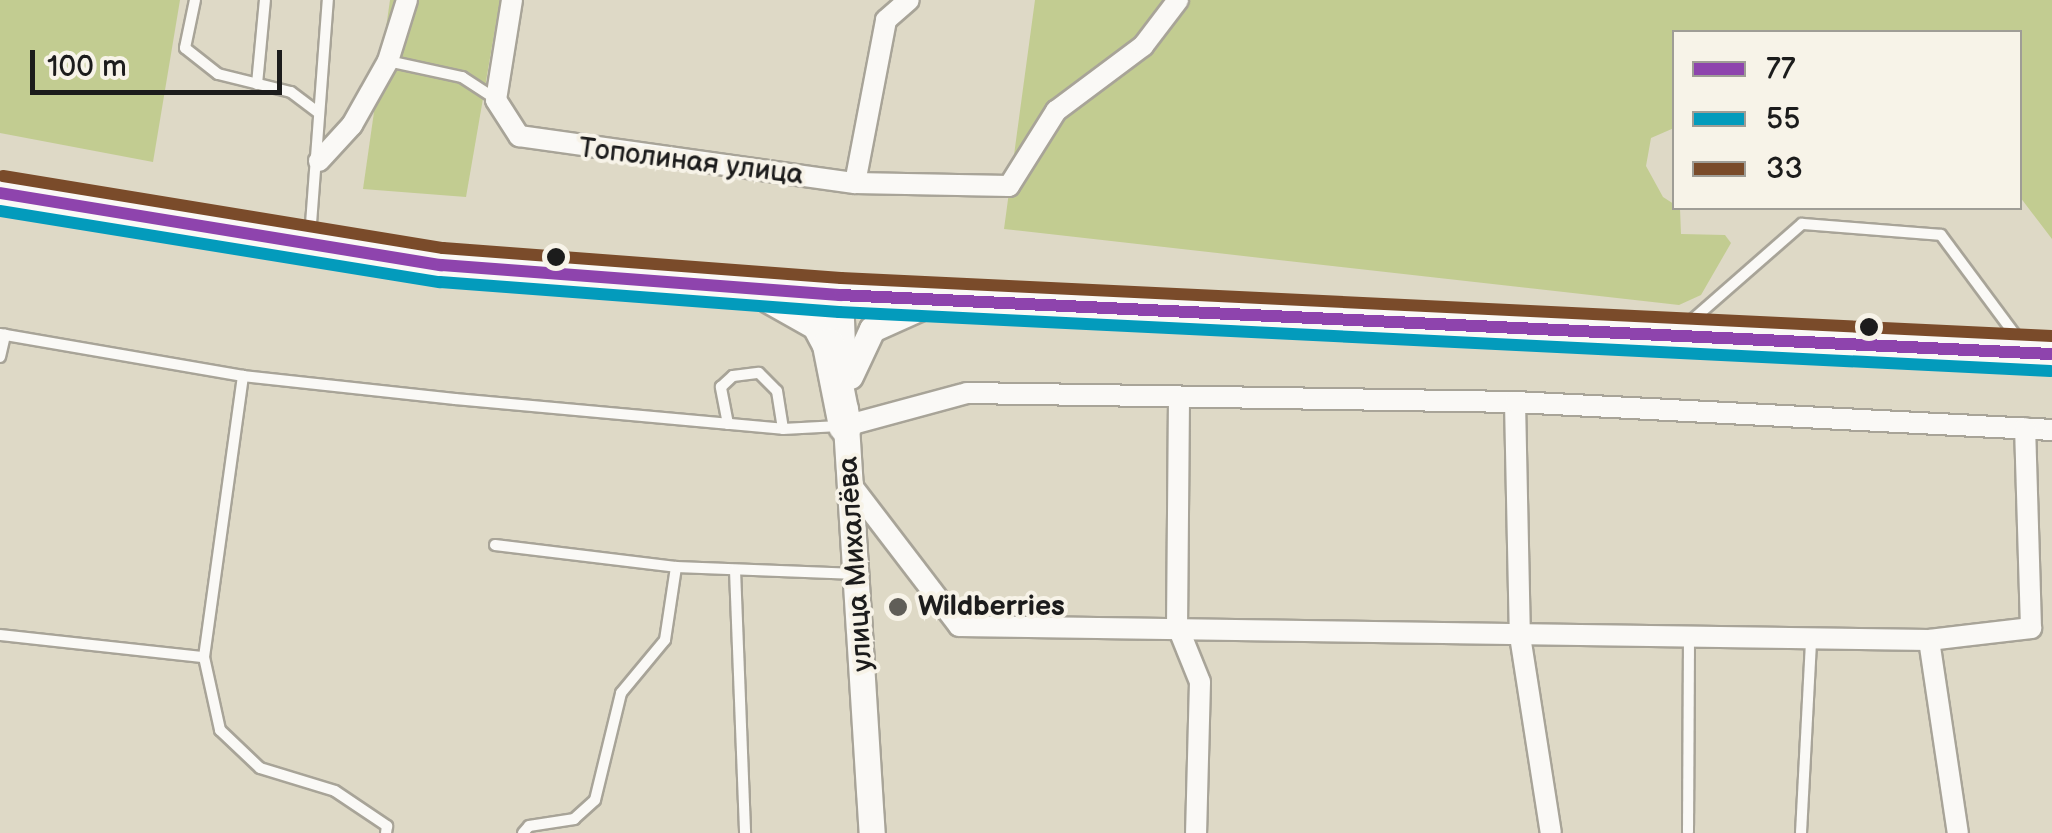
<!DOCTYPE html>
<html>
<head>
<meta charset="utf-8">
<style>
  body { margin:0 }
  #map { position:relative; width:2052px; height:833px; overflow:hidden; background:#ded9c6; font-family:"Balsamiq Sans",sans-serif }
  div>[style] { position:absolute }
  .green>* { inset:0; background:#c2cc91 }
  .roads { filter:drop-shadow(2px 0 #a8a498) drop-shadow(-2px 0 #a8a498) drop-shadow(0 2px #a8a498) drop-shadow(0 -2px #a8a498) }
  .service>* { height:10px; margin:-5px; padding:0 5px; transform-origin:5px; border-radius:5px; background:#faf9f6 }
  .minor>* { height:20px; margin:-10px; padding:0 10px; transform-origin:10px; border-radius:10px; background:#faf9f6 }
  .tertiary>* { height:25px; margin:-12.5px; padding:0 12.5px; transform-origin:12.5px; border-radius:12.5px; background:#faf9f6 }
  .trunk>* { height:32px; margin:-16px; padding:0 16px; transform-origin:16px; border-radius:16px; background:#faf9f6 }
  .bus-1>* { height:12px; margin:-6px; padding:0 6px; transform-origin:6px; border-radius:6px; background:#8e44ad }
  .bus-2>* { height:12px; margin:-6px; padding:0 6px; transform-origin:6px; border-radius:6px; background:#039bbc }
  .bus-3>* { height:12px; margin:-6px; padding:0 6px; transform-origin:6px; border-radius:6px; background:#7a4b2a }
  .dots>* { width:28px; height:28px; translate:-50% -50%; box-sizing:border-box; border:5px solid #f7f3e8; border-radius:50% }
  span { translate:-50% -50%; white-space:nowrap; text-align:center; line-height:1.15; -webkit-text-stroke:8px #f7f3e8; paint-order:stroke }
  .street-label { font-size:28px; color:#1c1c1c }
  .poi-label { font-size:28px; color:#1c1c1c; font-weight:700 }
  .left { translate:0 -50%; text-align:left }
  .legend { position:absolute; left:1672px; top:30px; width:350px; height:180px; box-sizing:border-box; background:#f7f3e8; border:2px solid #9f9d96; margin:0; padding:12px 18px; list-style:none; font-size:30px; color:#1c1c1c }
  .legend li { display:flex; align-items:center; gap:20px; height:50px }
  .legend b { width:50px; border:2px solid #9f9d96 }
  .scale { position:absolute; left:30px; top:50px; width:252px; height:45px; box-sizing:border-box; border:5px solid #1c1c1c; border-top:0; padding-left:12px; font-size:30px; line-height:35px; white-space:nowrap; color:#1c1c1c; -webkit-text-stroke:8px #f7f3e8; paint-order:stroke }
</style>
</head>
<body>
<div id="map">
  <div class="green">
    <i style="clip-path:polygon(0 0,180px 0,153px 162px,0 133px)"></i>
    <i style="clip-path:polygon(390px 0,500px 0,466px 197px,363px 189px)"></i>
    <i style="clip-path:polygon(1035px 0,2052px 0,2052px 239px,2020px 197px,2020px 32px,1674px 32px,1674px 128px,1651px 138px,1646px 166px,1663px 197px,1680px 208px,1681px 234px,1725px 235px,1731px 243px,1701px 295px,1679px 305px,1004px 229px)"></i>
  </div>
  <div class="roads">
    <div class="service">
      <i style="left:195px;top:0;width:49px;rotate:101.8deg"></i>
      <i style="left:185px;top:48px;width:42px;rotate:38.2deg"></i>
      <i style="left:218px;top:74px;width:75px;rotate:13.9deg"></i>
      <i style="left:291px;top:92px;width:34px;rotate:37deg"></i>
      <i style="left:388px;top:61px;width:76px;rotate:12.2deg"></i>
      <i style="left:462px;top:77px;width:38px;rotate:33deg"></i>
      <i style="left:257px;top:84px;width:84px;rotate:-84.6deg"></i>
      <i style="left:310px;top:237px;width:238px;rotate:-85.7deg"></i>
      <i style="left:1683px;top:328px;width:158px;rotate:-41.2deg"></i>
      <i style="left:1802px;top:224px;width:139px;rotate:4.5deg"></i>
      <i style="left:1941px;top:235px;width:136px;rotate:53.4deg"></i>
      <i style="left:0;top:334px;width:247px;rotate:9.8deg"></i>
      <i style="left:243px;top:376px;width:213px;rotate:6.2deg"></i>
      <i style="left:455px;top:399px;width:329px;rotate:5.2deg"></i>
      <i style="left:783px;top:429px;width:56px;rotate:-3.1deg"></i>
      <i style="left:0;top:357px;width:23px;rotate:-77deg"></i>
      <i style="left:728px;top:424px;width:38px;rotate:-101deg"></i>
      <i style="left:721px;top:387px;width:16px;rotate:-43deg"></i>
      <i style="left:733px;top:376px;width:26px;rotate:-7deg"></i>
      <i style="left:759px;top:373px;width:25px;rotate:45deg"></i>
      <i style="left:777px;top:391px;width:38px;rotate:81deg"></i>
      <i style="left:495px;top:545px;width:182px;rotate:6.9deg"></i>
      <i style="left:676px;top:567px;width:181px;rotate:2.2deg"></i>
      <i style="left:735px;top:570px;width:263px;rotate:87.8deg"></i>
      <i style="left:0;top:635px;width:205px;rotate:6.2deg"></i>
      <i style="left:204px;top:657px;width:284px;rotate:-82.1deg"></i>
      <i style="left:204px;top:657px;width:75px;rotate:77.6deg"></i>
      <i style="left:220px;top:730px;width:55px;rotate:43.5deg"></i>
      <i style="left:260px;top:768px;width:78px;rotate:17deg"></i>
      <i style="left:335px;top:791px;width:63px;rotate:33.9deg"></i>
      <i style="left:387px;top:826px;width:7px;rotate:98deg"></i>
      <i style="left:1688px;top:832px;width:193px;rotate:-89.7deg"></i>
      <i style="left:523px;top:833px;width:9px;rotate:-49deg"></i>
      <i style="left:529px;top:826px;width:46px;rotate:-8.8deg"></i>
      <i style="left:574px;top:819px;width:28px;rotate:-42deg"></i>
      <i style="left:595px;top:800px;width:110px;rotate:-76.3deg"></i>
      <i style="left:621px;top:693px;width:69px;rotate:-50.3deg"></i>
      <i style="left:665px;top:640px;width:74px;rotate:-81.4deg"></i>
      <i style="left:1801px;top:833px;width:192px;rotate:-87deg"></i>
    </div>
    <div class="minor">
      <i style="left:512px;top:0;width:101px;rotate:99.1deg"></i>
      <i style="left:496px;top:100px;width:43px;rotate:57.4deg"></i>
      <i style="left:519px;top:136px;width:339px;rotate:8deg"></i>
      <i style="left:855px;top:183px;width:154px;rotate:1.1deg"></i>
      <i style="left:1009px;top:186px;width:89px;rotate:-57.9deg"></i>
      <i style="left:1056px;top:111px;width:109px;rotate:-36.8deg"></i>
      <i style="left:1143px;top:46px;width:58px;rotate:-52.7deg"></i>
      <i style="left:319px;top:161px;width:49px;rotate:-47.5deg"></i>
      <i style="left:352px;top:125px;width:73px;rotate:-60.6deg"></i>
      <i style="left:388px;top:61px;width:64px;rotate:-72.7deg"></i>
      <i style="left:855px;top:183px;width:166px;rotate:-79.2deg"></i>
      <i style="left:886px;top:20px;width:30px;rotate:-41deg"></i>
      <i style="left:1179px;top:399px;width:226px;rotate:90.5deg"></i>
      <i style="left:1177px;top:625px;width:61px;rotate:68deg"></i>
      <i style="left:1200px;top:682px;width:151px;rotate:91.5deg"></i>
      <i style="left:1515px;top:402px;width:234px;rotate:88.8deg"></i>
      <i style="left:1520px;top:636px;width:199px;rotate:81.1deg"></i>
      <i style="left:845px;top:426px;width:126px;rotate:-15.1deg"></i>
      <i style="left:967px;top:393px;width:548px;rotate:0.94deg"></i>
      <i style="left:1515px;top:402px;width:538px;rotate:2.98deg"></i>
      <i style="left:852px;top:486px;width:176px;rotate:52.6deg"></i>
      <i style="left:959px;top:626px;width:970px;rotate:0.83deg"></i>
      <i style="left:1929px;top:640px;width:103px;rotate:-6.7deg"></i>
      <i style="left:2031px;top:628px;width:200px;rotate:-91.7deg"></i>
      <i style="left:1929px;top:640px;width:195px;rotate:81.5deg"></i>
    </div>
    <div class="tertiary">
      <i style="left:840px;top:295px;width:74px;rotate:87.7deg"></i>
      <i style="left:850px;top:376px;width:52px;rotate:-64.9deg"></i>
      <i style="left:872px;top:329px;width:61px;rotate:-24.1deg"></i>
      <i style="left:845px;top:409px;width:425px;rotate:86.4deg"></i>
    </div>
    <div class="trunk">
      <i style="left:0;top:193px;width:447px;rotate:9.3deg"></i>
      <i style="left:441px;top:265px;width:400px;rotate:4.3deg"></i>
      <i style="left:840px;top:295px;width:1213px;rotate:2.79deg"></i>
      <i style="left:770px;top:297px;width:55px;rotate:29.4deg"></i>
      <i style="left:818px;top:324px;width:24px;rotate:62deg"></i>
      <i style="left:829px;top:345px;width:83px;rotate:78.8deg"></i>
    </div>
  </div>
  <div class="bus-1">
    <i style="left:0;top:193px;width:447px;rotate:9.3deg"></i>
    <i style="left:441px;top:265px;width:400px;rotate:4.3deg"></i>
    <i style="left:840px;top:295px;width:1213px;rotate:2.79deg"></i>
  </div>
  <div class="bus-2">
    <i style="left:0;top:211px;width:446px;rotate:9.2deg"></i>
    <i style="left:440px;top:282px;width:400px;rotate:4.3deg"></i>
    <i style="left:839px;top:312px;width:1213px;rotate:2.79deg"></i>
  </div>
  <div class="bus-3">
    <i style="left:3px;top:176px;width:446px;rotate:9.3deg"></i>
    <i style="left:443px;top:248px;width:399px;rotate:4.3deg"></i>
    <i style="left:841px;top:278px;width:1212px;rotate:2.74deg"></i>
  </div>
  <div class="dots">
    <i style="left:556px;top:257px;background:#1c1c1c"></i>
    <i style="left:1869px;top:327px;background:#1c1c1c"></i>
    <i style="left:898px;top:607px;background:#605e58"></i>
  </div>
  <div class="street-label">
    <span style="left:691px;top:162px;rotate:7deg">Тополиная улица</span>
    <span style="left:856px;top:564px;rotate:-94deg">улица Михалёва</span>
  </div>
  <div class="poi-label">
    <span class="left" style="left:918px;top:607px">Wildberries</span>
  </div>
  <ul class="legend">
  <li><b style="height:12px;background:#8e44ad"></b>77</li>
  <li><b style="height:12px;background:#039bbc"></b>55</li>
  <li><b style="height:12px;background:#7a4b2a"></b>33</li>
  </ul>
  <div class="scale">100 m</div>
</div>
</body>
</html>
